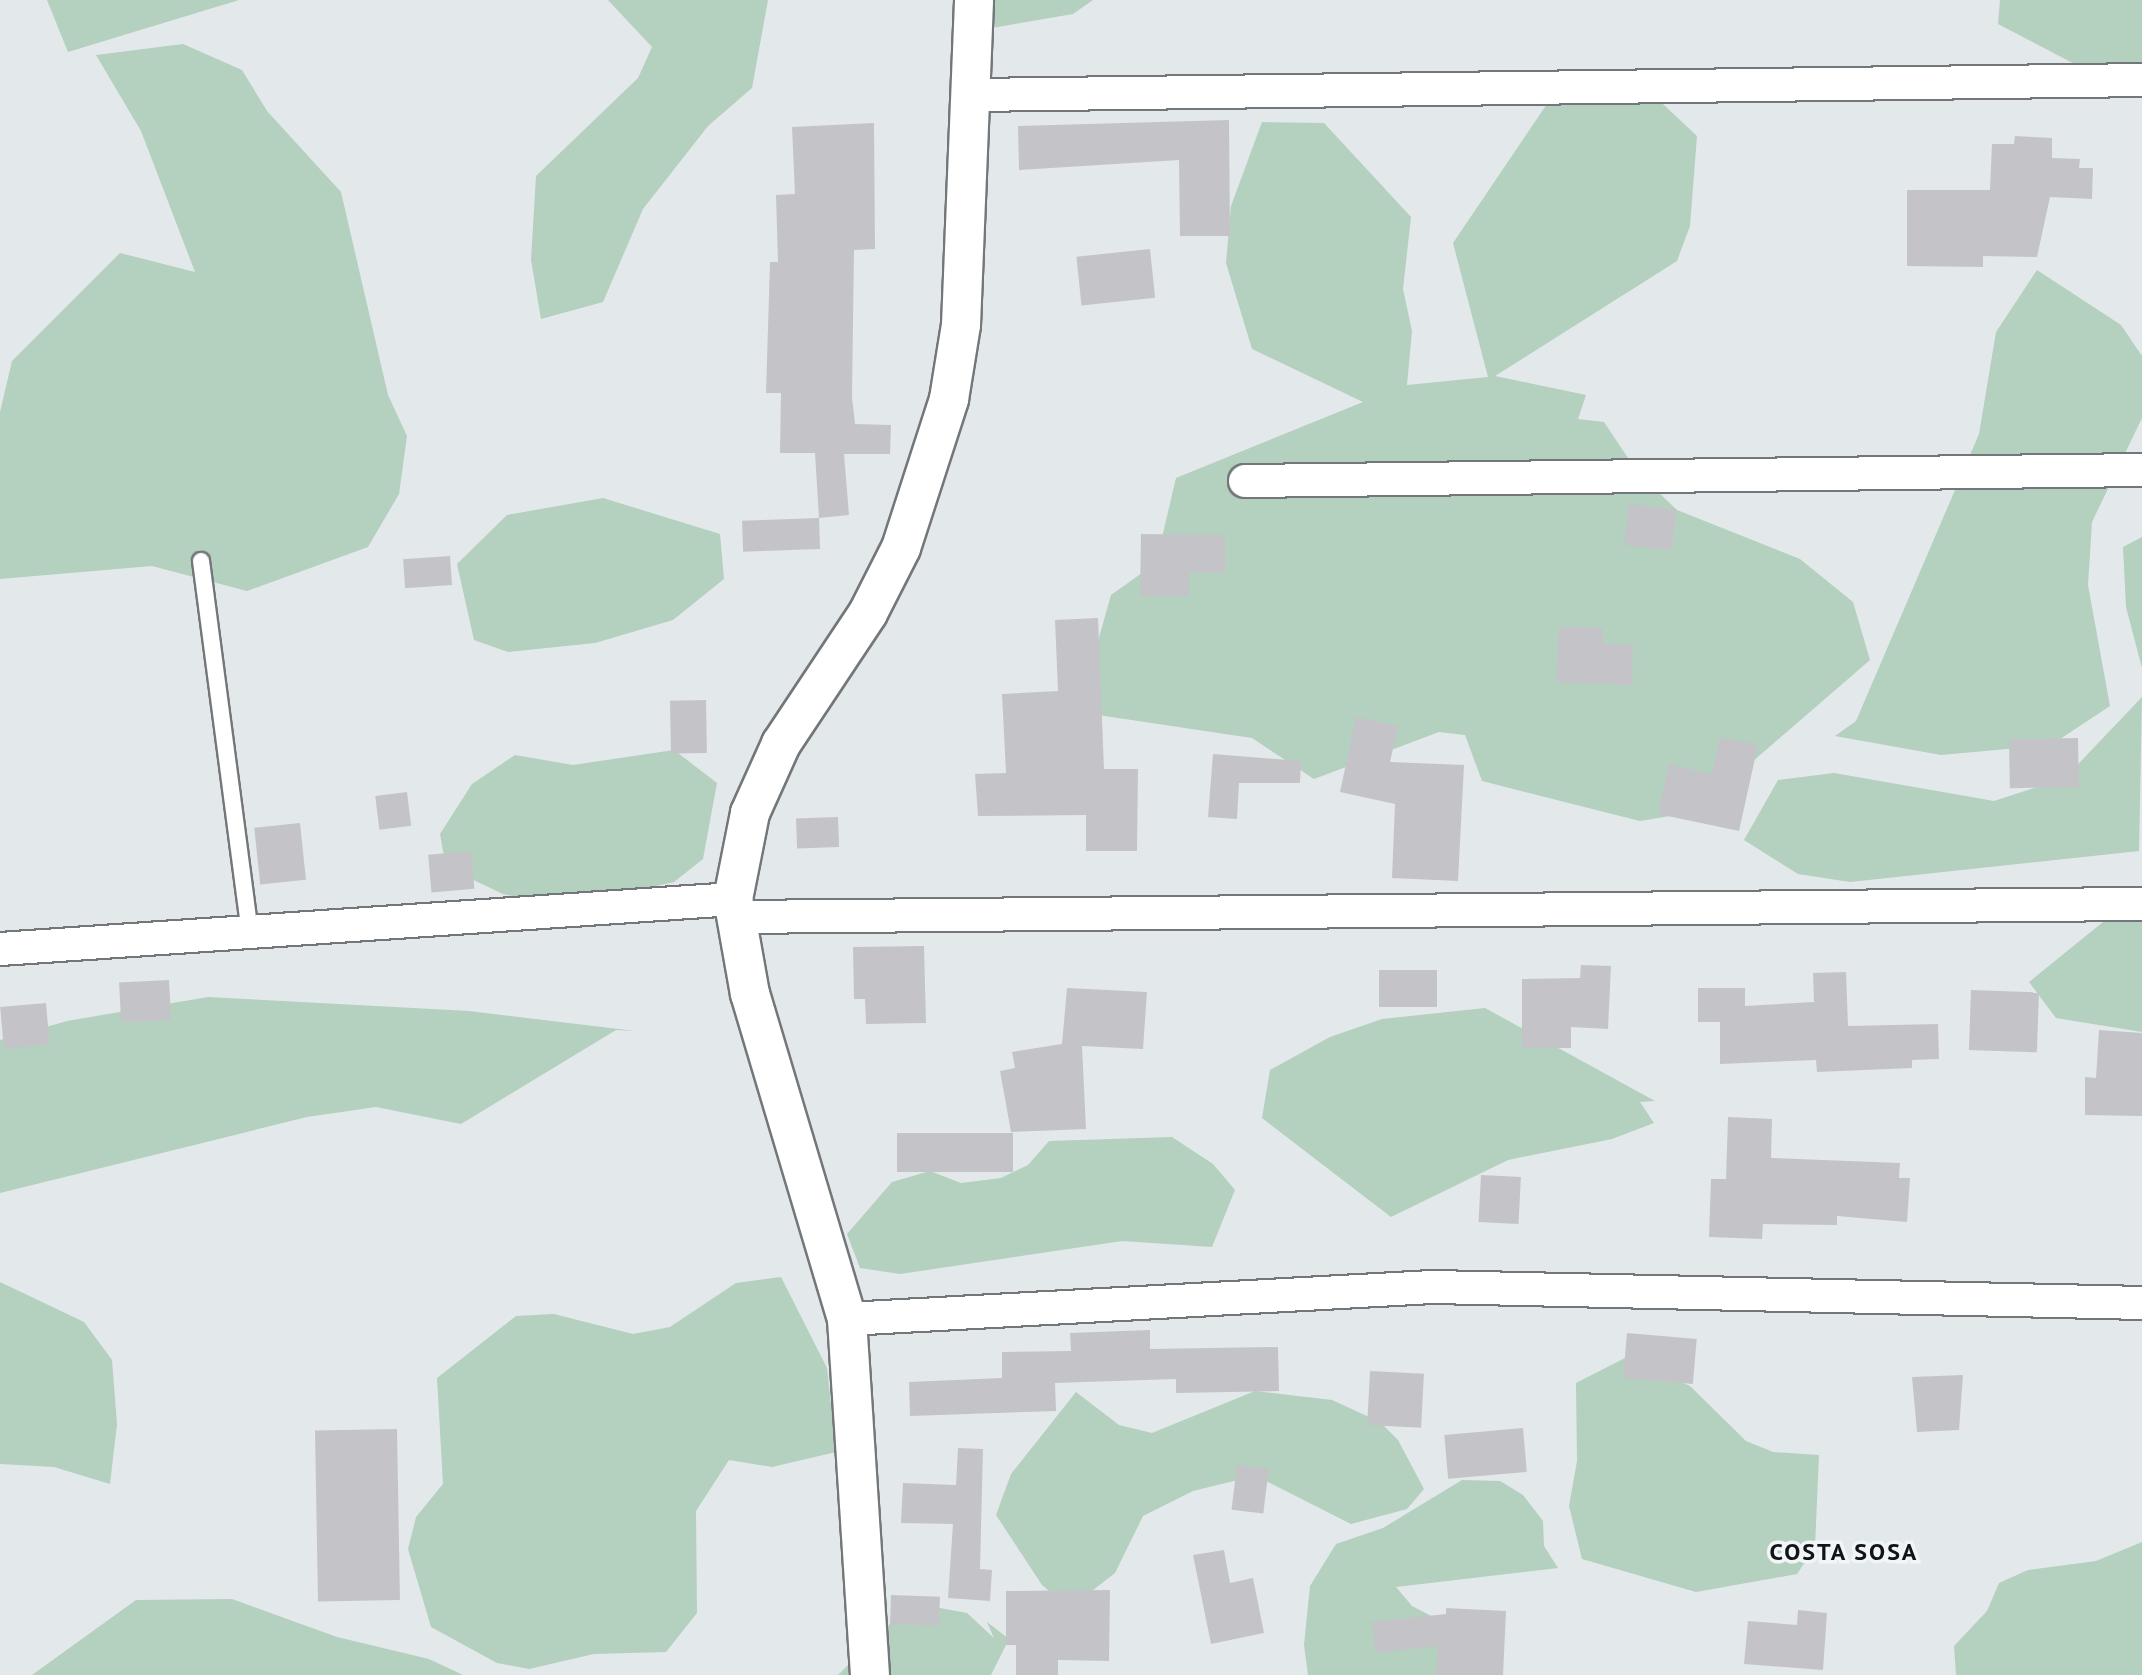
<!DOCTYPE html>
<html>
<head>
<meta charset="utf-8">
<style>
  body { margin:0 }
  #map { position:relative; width:2142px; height:1675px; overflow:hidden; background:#e3e8eb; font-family:"PT Sans",sans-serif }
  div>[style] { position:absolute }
  .green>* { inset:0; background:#b4d0be }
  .building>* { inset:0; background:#c4c4c8; transform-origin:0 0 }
  .roads { filter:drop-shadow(2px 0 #73777a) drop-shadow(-2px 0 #73777a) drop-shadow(0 2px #73777a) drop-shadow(0 -2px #73777a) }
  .lane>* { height:16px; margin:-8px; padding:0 8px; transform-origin:8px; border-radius:8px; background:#fff }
  .street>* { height:32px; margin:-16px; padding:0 16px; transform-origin:16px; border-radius:16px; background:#fff }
  .secondary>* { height:38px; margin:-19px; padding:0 19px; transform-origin:19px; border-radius:19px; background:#fff }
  span { translate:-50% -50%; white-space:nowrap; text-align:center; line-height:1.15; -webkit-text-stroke:7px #f1f5f8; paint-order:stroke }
  .district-label { font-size:24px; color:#121314; font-weight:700; letter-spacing:2px }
</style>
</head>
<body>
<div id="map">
  <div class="green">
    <i style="clip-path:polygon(47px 0,239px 0,68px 52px)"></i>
    <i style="clip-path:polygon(608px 0,768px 0,752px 88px,708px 126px,643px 209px,603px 302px,541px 319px,531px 260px,536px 176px,638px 78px,652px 47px)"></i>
    <i style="clip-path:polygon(971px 0,1093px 0,1073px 14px,974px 31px)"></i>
    <i style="clip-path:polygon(2000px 0,2142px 0,2142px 85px,2107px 81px,1998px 24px)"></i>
    <i style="clip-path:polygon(183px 44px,242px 70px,267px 111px,341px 192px,388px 395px,407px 436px,399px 494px,368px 547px,247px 591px,152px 566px,0 579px,0 412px,12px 361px,120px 253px,195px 272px,141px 131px,96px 55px)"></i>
    <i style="clip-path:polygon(1648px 90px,1697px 136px,1690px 226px,1677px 261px,1495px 376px,1586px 395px,1578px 419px,1604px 422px,1638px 473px,1677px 510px,1800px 559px,1853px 602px,1870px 660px,1694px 812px,1640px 821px,1482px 781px,1465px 735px,1439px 732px,1314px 779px,1252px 738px,1098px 715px,1087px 680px,1111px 595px,1156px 563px,1176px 478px,1363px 402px,1252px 349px,1226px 263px,1231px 206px,1262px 122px,1324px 123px,1411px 217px,1403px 289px,1412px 331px,1407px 385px,1488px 377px,1453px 243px,1551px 98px)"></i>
    <i style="clip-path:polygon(2037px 270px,2121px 325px,2142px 356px,2142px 418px,2092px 522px,2088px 585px,2110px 706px,2051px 745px,1941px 755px,1835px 736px,1856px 721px,1979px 434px,1996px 332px)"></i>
    <i style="clip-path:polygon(603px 498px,720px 534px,724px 579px,673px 620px,595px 643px,508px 652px,474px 640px,457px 564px,507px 515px)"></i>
    <i style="clip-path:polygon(2142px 537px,2142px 668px,2126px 607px,2123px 547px)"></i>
    <i style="clip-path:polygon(2142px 697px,2139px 851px,1850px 882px,1798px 874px,1744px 840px,1778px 780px,1834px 773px,1994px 801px,2065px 778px)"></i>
    <i style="clip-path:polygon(674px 750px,717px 783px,703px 859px,674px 882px,561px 907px,503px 894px,446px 867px,440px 834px,472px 784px,515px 755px,573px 765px)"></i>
    <i style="clip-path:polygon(2125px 914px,2142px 920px,2142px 1032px,2056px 1018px,2029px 982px,2108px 918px)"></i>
    <i style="clip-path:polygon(208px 997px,469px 1011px,635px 1031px,616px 1030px,461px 1124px,376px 1107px,307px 1117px,0 1193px,0 1040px,67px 1021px)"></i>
    <i style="clip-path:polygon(1485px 1008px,1655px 1101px,1640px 1102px,1654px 1123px,1612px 1139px,1508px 1160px,1391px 1217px,1262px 1118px,1270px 1070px,1330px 1037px,1382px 1019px)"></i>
    <i style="clip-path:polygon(1172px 1137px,1213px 1164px,1235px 1190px,1212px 1247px,1122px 1241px,900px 1274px,860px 1268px,847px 1234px,892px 1182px,930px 1171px,961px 1183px,1001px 1178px,1028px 1165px,1049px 1141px)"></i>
    <i style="clip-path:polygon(781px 1277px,827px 1368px,836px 1452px,772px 1467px,729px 1460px,696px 1511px,697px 1613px,666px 1652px,594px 1654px,529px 1669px,497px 1663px,431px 1627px,408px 1549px,416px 1517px,443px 1484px,437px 1378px,516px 1316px,554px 1314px,633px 1334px,670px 1327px,736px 1283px)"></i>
    <i style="clip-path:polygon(0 1282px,84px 1322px,112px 1360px,117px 1424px,110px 1484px,54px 1467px,0 1464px)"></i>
    <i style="clip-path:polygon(1625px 1358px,1690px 1386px,1746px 1441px,1773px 1452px,1819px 1455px,1815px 1547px,1797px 1574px,1696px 1592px,1582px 1559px,1569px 1506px,1577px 1461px,1576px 1383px)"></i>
    <i style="clip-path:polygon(1255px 1391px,1332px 1400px,1380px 1422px,1398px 1440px,1424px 1489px,1407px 1509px,1351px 1524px,1264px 1480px,1242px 1479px,1193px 1491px,1143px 1516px,1115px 1573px,1070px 1608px,1042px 1585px,996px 1515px,1011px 1474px,1076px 1392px,1119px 1425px,1152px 1433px)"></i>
    <i style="clip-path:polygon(1462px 1480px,1500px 1481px,1523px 1495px,1543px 1521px,1544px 1546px,1558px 1568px,1396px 1587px,1412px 1606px,1437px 1619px,1444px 1675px,1308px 1675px,1304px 1645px,1310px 1586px,1336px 1544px,1383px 1528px)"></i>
    <i style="clip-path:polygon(2142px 1542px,2142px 1675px,1956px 1675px,1954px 1646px,1987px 1611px,1999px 1583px,2028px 1570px,2096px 1561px)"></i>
    <i style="clip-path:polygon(232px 1599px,337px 1637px,429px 1659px,463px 1675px,32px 1675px,136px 1600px)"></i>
    <i style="clip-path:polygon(929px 1606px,967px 1613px,994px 1638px,987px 1622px,1009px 1639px,991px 1675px,838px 1675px,899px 1615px)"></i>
  </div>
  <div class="building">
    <i style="clip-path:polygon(1229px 120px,1230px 236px,1180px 236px,1179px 160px,1019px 170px,1018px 126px)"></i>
    <i style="clip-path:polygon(874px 123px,875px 249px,854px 250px,852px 397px,855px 424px,891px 425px,890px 454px,844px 454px,849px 515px,819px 518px,815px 453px,780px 453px,781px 393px,766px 393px,770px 262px,778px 262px,776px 195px,795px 194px,792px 127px)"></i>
    <i style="clip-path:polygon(2015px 136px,2052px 138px,2052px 158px,2080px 159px,2079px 168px,2093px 168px,2092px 199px,2050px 197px,2037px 257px,1983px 256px,1983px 267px,1907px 266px,1907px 190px,1990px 190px,1992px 144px,2014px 144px)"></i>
    <i style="left:1150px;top:249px;width:49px;height:74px;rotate:84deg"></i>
    <i style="left:1629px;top:504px;width:48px;height:41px;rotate:7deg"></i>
    <i style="left:819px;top:518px;width:31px;height:77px;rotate:88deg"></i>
    <i style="clip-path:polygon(1141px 534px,1225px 535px,1225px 573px,1189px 572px,1189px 596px,1140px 596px)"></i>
    <i style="left:450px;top:556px;width:29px;height:47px;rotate:86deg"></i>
    <i style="clip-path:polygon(1098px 618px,1104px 769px,1138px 769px,1137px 851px,1086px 851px,1086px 815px,978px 816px,975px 774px,1006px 773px,1002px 694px,1058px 691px,1055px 620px)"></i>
    <i style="clip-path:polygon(1559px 627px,1603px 628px,1603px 644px,1633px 645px,1632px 685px,1556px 682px)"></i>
    <i style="left:706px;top:700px;width:53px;height:36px;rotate:89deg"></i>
    <i style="clip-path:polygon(1356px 717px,1398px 726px,1390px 762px,1464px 765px,1458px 881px,1392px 878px,1395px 804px,1340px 792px)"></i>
    <i style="clip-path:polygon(1720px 737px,1758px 745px,1739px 831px,1658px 814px,1669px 764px,1712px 774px)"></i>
    <i style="left:2078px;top:738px;width:49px;height:69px;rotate:89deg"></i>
    <i style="clip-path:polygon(1213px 754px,1301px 761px,1300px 783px,1239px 783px,1237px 819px,1208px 817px)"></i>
    <i style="left:407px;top:792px;width:34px;height:32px;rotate:83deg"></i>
    <i style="left:838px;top:817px;width:30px;height:42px;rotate:88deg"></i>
    <i style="left:300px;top:823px;width:57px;height:46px;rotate:84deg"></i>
    <i style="left:471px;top:851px;width:38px;height:43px;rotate:85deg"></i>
    <i style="clip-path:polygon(924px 946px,926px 1023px,866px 1024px,865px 999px,854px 999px,853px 947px)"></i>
    <i style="clip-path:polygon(1581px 965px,1611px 966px,1608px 1029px,1571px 1027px,1571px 1048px,1522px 1048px,1522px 979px,1580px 978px)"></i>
    <i style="left:1379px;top:970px;width:58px;height:37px"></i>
    <i style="clip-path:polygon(1846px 972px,1848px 1026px,1938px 1024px,1939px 1059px,1912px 1060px,1912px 1068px,1817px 1072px,1816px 1060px,1720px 1064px,1720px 1022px,1698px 1022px,1698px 988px,1745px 988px,1745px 1006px,1814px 1002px,1813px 973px)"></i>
    <i style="left:169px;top:980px;width:40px;height:50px;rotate:87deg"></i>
    <i style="clip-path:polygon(1067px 988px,1147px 992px,1143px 1049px,1082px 1046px,1086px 1129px,1011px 1132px,1000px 1071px,1015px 1068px,1012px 1052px,1062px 1044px)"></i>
    <i style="left:1971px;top:990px;width:68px;height:60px;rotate:2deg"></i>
    <i style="left:46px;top:1003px;width:42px;height:46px;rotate:85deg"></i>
    <i style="clip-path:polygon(2099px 1030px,2142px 1033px,2142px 1116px,2085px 1115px,2085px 1077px,2096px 1078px)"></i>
    <i style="clip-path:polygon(1728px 1117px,1772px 1119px,1771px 1158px,1900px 1163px,1899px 1178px,1910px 1178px,1907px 1222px,1837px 1216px,1837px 1225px,1763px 1224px,1762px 1239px,1709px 1237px,1711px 1179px,1726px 1179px)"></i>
    <i style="left:897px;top:1133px;width:116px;height:39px"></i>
    <i style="left:1481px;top:1175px;width:40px;height:47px;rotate:3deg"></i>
    <i style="clip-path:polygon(1150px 1330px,1150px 1349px,1278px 1347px,1279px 1391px,1176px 1393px,1176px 1379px,1055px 1383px,1056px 1411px,910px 1416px,909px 1382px,1002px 1378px,1002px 1352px,1071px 1351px,1070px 1333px)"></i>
    <i style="left:1627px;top:1333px;width:70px;height:45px;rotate:5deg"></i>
    <i style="left:1370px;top:1371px;width:54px;height:54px;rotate:3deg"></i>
    <i style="clip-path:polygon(1963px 1375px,1959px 1430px,1917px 1432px,1912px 1377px)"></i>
    <i style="left:1523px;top:1428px;width:44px;height:79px;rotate:85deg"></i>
    <i style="left:397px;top:1429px;width:171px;height:82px;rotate:89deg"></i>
    <i style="clip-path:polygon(958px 1448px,983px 1449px,980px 1569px,992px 1570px,990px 1601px,948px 1598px,953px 1524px,901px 1523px,903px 1483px,956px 1485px)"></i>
    <i style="left:1237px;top:1465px;width:32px;height:45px;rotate:7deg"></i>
    <i style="clip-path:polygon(1224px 1550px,1230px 1583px,1253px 1578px,1264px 1633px,1211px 1644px,1193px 1555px)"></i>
    <i style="clip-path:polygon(1110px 1590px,1109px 1661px,1058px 1660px,1058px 1675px,1016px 1675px,1016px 1645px,1006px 1645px,1006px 1591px)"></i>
    <i style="left:891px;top:1595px;width:49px;height:29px;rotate:2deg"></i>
    <i style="clip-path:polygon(1446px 1608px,1506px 1611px,1503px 1675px,1436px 1675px,1438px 1646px,1376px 1653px,1372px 1622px,1446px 1614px)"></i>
    <i style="clip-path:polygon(1798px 1610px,1827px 1613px,1823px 1670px,1744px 1664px,1748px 1621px,1797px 1625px)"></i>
  </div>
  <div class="roads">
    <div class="lane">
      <i style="left:201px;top:561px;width:373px;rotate:82.5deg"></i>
    </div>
    <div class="street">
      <i style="left:971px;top:95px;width:1171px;rotate:-0.73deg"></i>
      <i style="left:1245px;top:481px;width:897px;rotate:-0.7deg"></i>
      <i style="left:734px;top:917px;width:1408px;rotate:-0.53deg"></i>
      <i style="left:0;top:949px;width:735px;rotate:-3.9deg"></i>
      <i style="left:847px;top:1319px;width:587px;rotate:-3.13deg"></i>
      <i style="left:1433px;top:1287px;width:709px;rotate:1.29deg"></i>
    </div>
    <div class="secondary">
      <i style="left:870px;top:1675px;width:357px;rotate:-93.7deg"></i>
      <i style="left:847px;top:1319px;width:339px;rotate:-106.6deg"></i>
      <i style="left:750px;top:994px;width:97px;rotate:-100.1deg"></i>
      <i style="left:733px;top:899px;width:88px;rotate:-78.8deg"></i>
      <i style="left:750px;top:813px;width:76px;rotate:-65.8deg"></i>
      <i style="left:781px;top:744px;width:157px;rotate:-56.4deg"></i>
      <i style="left:868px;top:613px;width:73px;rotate:-63.1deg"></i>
      <i style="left:901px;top:548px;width:157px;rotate:-72.1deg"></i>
      <i style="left:949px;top:399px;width:75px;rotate:-80.8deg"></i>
      <i style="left:961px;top:325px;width:325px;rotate:-87.7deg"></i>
    </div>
  </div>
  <div class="district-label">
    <span style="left:1844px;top:1552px">COSTA SOSA</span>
  </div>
</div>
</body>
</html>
